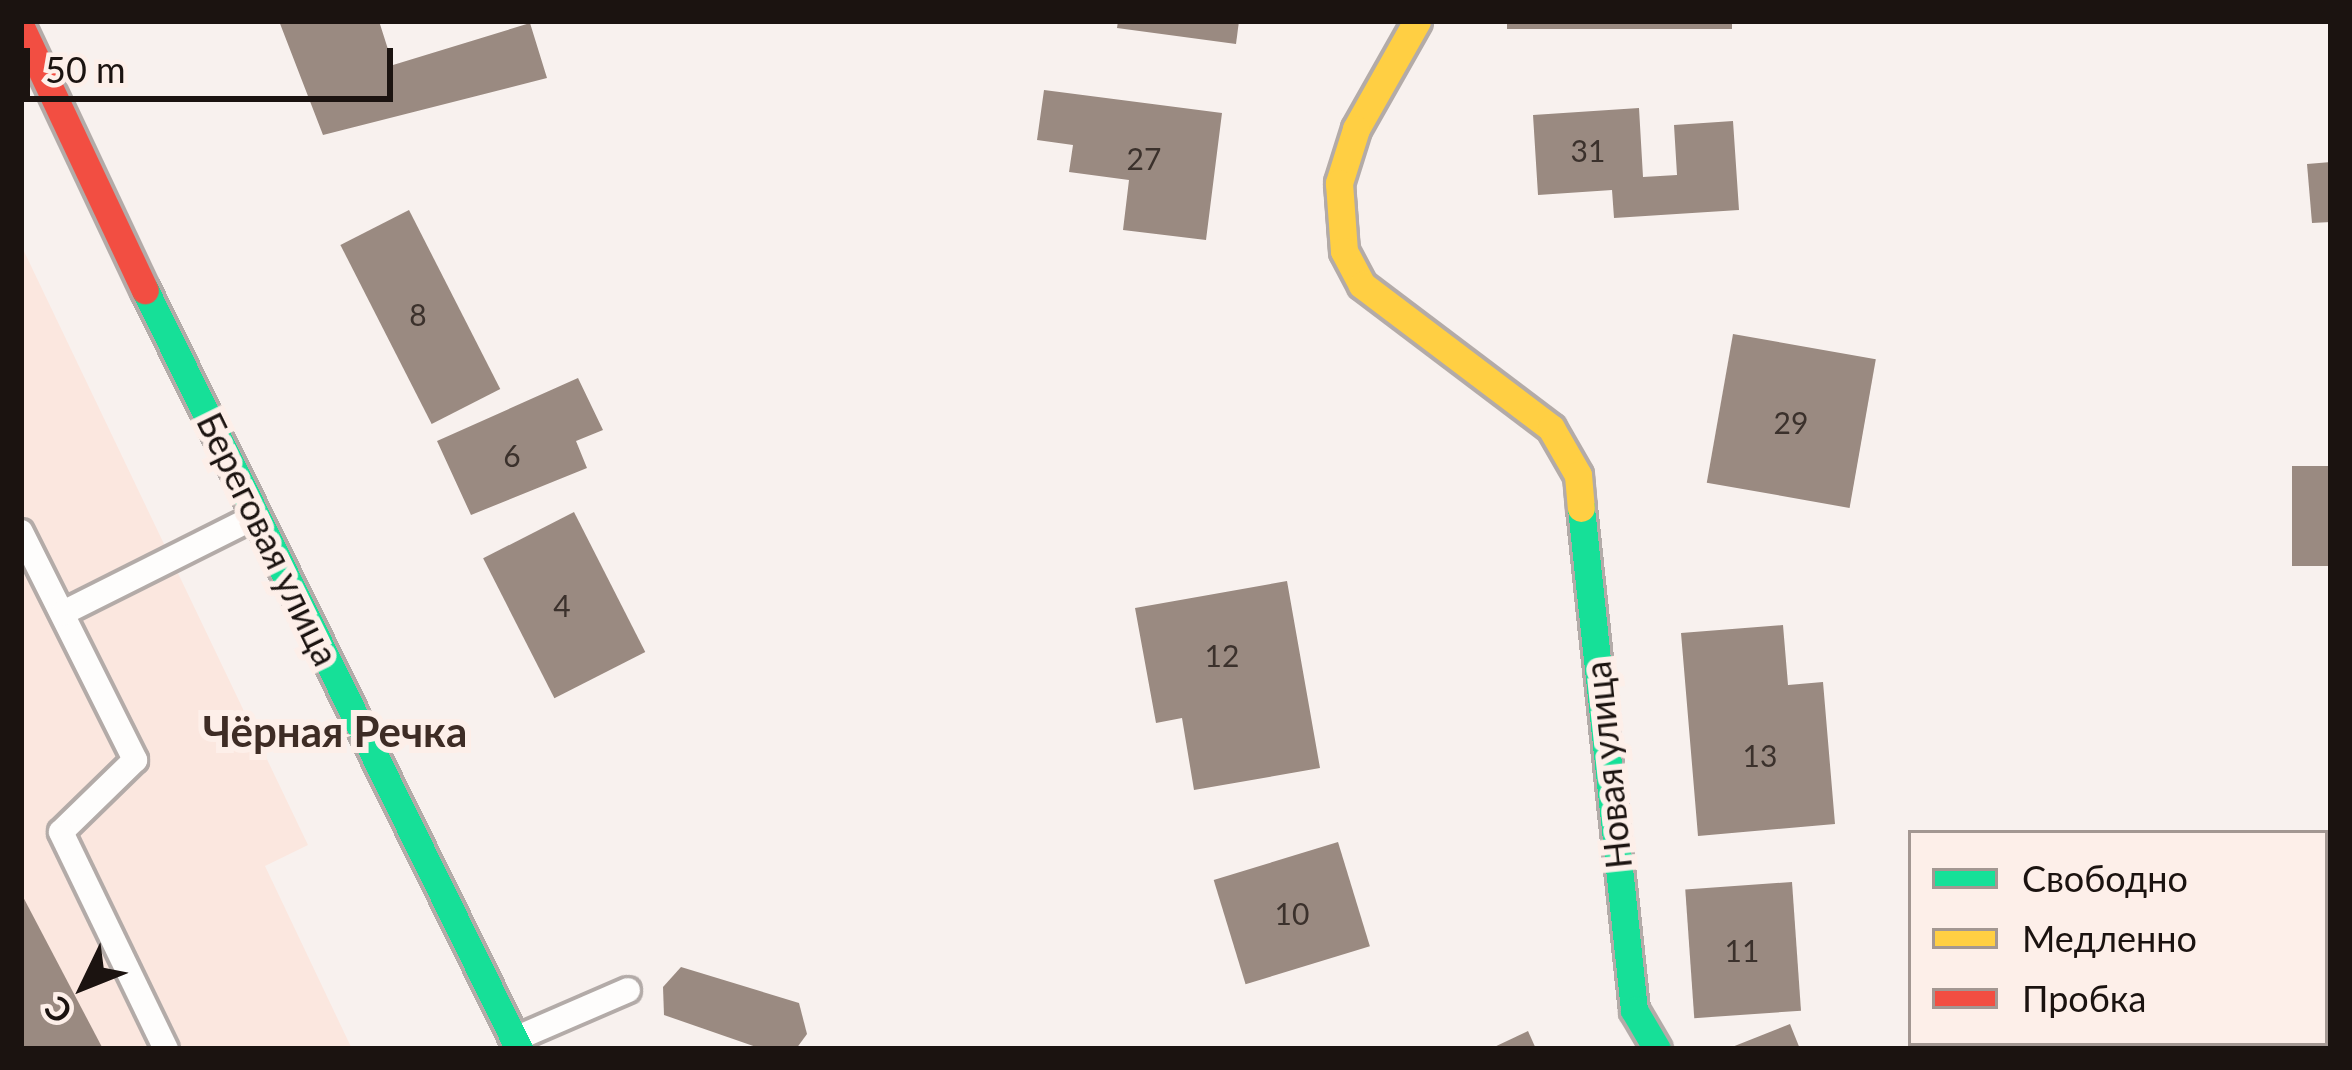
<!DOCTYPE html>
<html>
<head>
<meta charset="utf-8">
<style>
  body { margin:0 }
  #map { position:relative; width:2352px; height:1070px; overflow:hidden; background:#f8f1ee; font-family:Lato,sans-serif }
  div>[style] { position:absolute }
  .built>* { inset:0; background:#fbe7df }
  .building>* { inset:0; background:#9a8a81; transform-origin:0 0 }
  .roads { filter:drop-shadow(3px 0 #b3aba8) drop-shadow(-3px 0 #b3aba8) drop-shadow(0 3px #b3aba8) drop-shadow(0 -3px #b3aba8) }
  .lane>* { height:24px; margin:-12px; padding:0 12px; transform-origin:12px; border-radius:12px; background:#fefdfc }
  .fast>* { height:27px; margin:-13.5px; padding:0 13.5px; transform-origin:13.5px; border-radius:13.5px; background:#16e098 }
  .slow>* { height:27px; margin:-13.5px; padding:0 13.5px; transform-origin:13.5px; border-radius:13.5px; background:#ffcf43 }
  .jam>* { height:27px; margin:-13.5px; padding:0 13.5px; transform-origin:13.5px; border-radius:13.5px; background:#f24e42 }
  span { translate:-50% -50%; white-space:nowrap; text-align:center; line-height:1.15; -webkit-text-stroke:12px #fdefe9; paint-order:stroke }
  .number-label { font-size:30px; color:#3b312c }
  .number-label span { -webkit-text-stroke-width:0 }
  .street-label { font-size:36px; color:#1b1310 }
  .quarter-label { font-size:42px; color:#3e2c25; font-weight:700 }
  .frame { position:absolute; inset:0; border:24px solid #1b1310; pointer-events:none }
  .legend { position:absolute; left:1908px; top:830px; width:420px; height:216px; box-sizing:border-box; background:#fdefe9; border:3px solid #a39792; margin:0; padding:15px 21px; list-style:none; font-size:36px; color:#1b1310 }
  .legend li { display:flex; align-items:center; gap:24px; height:60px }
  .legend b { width:60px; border:3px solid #a39792 }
  .north { position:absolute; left:24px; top:926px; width:120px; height:120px; -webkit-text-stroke:9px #fdefe9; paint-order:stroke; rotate:227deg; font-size:33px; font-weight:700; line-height:48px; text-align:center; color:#1b1310 }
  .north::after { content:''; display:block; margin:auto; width:42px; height:54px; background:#1b1310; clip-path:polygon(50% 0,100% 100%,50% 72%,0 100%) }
  .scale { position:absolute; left:24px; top:48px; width:369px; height:54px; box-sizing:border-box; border:6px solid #1b1310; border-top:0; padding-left:15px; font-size:36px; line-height:42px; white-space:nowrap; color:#1b1310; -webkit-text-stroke:9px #fdefe9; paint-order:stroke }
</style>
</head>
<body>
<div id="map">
  <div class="built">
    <i style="clip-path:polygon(21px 245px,308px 845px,265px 866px,352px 1049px,21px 1049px)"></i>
  </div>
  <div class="building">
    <i style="clip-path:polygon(279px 21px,379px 21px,393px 65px,530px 23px,547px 78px,323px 135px)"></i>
    <i style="clip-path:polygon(1118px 21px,1239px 21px,1236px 44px,1117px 28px)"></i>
    <i style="left:1507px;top:21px;width:225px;height:8px"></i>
    <i style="clip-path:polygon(1044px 90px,1222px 113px,1206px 240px,1123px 230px,1129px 180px,1069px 172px,1073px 145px,1037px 140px)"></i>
    <i style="clip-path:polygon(1639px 108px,1643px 177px,1677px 175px,1674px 125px,1733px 121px,1739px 210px,1614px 218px,1612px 190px,1538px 195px,1533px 115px)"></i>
    <i style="clip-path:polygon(2331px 162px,2331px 222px,2312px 223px,2307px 164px)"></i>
    <i style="left:409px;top:210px;width:201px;height:77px;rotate:63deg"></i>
    <i style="left:1733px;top:334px;width:145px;height:151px;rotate:10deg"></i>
    <i style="clip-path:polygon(578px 378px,603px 430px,576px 441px,587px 468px,471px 515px,437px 441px)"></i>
    <i style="left:2292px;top:466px;width:39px;height:100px"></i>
    <i style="left:574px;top:512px;width:157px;height:102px;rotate:63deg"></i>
    <i style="clip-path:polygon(1287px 581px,1320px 768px,1194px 790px,1182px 718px,1156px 723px,1135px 608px)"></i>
    <i style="clip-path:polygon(1783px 625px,1788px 685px,1823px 682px,1835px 824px,1698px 836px,1681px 633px)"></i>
    <i style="left:1338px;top:842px;width:109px;height:130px;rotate:73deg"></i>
    <i style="left:1792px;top:882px;width:129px;height:107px;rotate:86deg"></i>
    <i style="clip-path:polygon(21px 893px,103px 1049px,21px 1049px)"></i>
    <i style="clip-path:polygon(681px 967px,799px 1003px,807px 1034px,796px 1049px,762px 1049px,664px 1015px,663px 987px)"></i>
    <i style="clip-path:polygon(1790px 1024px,1800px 1049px,1727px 1049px)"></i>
    <i style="clip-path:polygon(1528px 1031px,1536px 1049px,1490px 1049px)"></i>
    <i style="clip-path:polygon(2144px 1043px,2240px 1043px,2143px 1049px)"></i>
  </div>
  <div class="roads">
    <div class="lane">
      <i style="left:21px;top:532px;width:255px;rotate:63.4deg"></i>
      <i style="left:135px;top:760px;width:103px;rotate:135.8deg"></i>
      <i style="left:61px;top:832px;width:241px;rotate:64.2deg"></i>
      <i style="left:63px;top:613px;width:210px;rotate:-26.6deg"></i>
      <i style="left:515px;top:1039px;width:123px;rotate:-23.4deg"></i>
    </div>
    <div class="fast">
      <i style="left:145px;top:290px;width:846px;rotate:63.77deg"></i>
      <i style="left:1581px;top:508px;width:505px;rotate:83.97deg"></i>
      <i style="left:1634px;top:1010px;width:45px;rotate:59.5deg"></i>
    </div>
    <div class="slow">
      <i style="left:1417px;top:21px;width:124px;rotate:119.5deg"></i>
      <i style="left:1356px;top:129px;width:57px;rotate:107.5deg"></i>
      <i style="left:1339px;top:183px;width:68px;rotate:85.8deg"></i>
      <i style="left:1344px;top:251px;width:38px;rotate:62deg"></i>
      <i style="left:1362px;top:285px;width:237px;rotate:37.1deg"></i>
      <i style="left:1551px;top:428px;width:54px;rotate:60.1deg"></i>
      <i style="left:1578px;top:475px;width:33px;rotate:85deg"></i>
    </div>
    <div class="jam">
      <i style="left:21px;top:27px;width:291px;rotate:64.8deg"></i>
    </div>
  </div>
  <div class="number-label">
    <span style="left:1588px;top:150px">31</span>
    <span style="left:1144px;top:158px">27</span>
    <span style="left:418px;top:314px">8</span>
    <span style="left:1791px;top:422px">29</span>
    <span style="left:512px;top:455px">6</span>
    <span style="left:562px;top:605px">4</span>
    <span style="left:1222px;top:655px">12</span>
    <span style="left:1760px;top:755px">13</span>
    <span style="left:1292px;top:913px">10</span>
    <span style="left:1742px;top:950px">11</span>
  </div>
  <div class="street-label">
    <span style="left:268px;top:539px;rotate:64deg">Береговая улица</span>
    <span style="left:1608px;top:765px;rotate:-96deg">Новая улица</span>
  </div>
  <div class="quarter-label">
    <span style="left:335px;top:731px">Чёрная Речка</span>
  </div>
  <div class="frame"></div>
  <ul class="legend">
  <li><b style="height:15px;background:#16e098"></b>Свободно</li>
  <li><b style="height:15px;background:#ffcf43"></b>Медленно</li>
  <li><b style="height:15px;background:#f24e42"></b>Пробка</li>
  </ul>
  <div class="north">С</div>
  <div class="scale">50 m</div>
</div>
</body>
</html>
